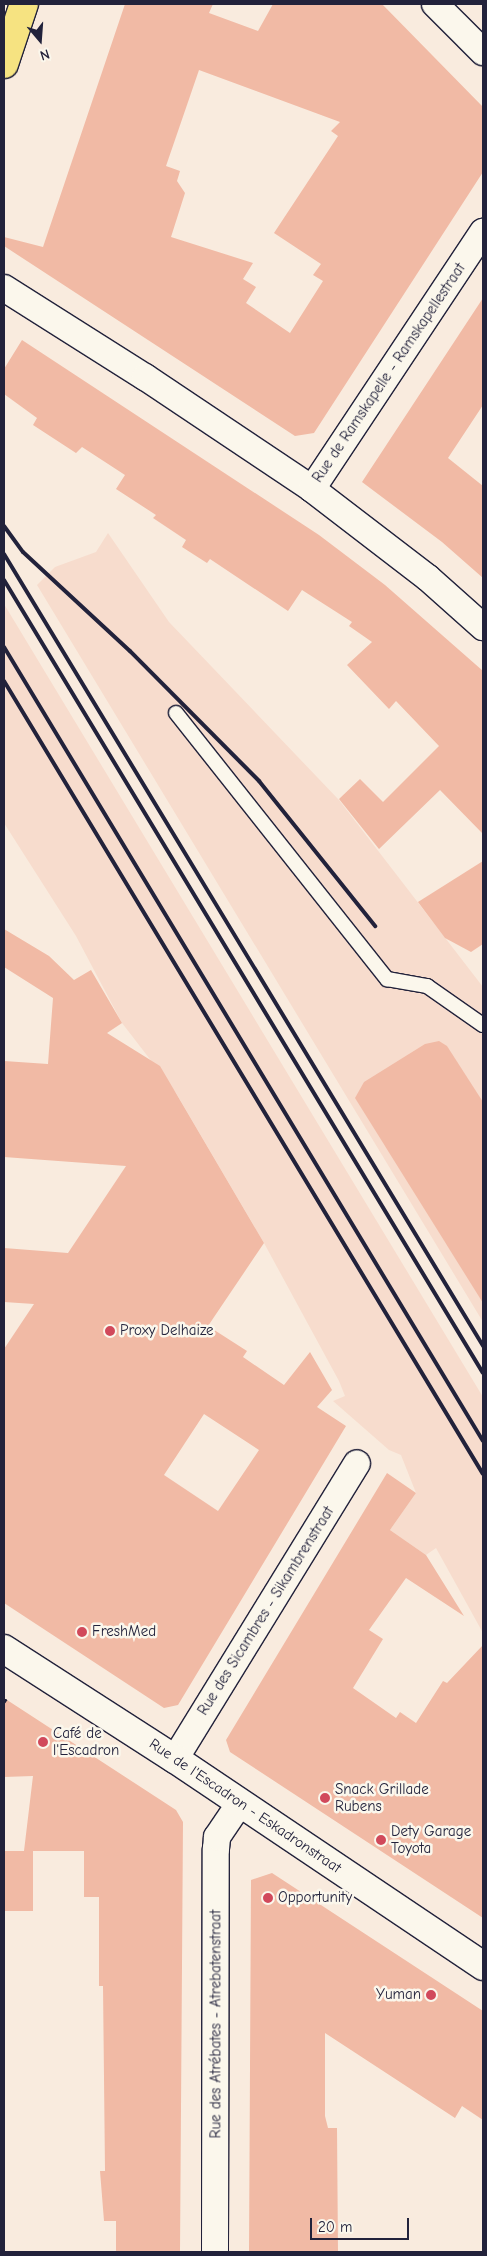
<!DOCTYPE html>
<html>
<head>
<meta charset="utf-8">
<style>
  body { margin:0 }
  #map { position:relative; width:487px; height:2256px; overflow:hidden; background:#f9ebde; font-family:"Comic Neue",sans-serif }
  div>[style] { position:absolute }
  .built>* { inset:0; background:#f7dccd }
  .building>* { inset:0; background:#f1baa5 }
  .path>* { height:3px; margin-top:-1.5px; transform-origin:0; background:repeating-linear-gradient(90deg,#22223b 0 4px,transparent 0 8px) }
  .roads { filter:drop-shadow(1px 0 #22223b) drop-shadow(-1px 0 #22223b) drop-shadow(0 1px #22223b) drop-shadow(0 -1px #22223b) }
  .service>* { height:14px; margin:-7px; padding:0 7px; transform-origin:7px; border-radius:7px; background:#fbf7ec }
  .minor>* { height:26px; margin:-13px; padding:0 13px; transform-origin:13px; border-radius:13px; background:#fbf7ec }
  .tertiary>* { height:28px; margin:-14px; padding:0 14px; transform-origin:14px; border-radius:14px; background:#fbf7ec }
  .primary>* { height:28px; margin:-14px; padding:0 14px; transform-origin:14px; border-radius:14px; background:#f6e381 }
  .rail>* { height:4px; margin:-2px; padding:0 2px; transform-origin:2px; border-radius:2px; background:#22223b }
  .dots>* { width:14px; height:14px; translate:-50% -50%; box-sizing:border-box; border:2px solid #fbf7ec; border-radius:50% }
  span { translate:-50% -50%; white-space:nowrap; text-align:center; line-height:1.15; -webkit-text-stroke:5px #fbf7ec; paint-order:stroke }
  .street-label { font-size:15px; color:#22223b }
  .poi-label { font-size:15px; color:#22223b }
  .left { translate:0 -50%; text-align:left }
  .right { translate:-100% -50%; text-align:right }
  .frame { position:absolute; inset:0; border:5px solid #22223b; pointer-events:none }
  .north { position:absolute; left:15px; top:15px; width:50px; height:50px; -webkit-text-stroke:4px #fbf7ec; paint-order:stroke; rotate:162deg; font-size:14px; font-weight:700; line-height:20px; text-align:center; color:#22223b }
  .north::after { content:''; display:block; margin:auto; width:18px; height:22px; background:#22223b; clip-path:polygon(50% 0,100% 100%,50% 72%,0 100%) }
  .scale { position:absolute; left:310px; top:2218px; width:99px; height:22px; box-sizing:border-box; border:2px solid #22223b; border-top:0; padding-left:6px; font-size:15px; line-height:18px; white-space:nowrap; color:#22223b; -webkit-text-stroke:4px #fbf7ec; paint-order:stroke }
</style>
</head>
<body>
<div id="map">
  <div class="built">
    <i style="clip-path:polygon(108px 533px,169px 622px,339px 800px,483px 987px,483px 1322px,37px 585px,55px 567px,96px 552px)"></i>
    <i style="clip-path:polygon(4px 604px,483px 1397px,483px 1633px,436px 1548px,426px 1555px,390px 1530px,416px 1493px,401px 1455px,389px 1450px,333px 1401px,345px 1396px,339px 1381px,264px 1243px,176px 1093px,122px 1023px,76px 936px,4px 823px)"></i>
  </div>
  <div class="building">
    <i style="clip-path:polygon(evenodd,125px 4px,213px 4px,209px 13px,258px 31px,273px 4px,382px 4px,483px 107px,483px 172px,314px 433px,295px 436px,4px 246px,4px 237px,43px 247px,125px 4px,199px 70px,340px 122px,331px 131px,338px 136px,274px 233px,321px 264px,313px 275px,323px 281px,290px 333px,246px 303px,256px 287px,243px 279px,253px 263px,171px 237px,185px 193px,177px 181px,180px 171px,166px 166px,199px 70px)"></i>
    <i style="clip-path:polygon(483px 298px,483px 405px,448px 458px,483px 486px,483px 578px,442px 542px,362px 482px)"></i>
    <i style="clip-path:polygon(22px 340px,319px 535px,385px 585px,483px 671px,483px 834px,440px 790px,379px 849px,339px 799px,360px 779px,383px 802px,439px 746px,396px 701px,389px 709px,347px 665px,372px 642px,349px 626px,352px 622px,302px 590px,288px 611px,210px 559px,207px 563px,182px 547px,186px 540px,153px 518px,156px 515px,116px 489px,125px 475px,82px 447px,76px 453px,33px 425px,37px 418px,4px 394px,4px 369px)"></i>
    <i style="clip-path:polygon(483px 861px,483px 944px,471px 952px,445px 938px,418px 902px)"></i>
    <i style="clip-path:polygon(evenodd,4px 929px,49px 956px,74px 980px,91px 970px,122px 1023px,107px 1033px,160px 1066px,264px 1243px,208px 1326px,247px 1351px,243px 1357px,284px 1385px,310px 1352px,332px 1390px,317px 1407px,346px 1426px,178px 1705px,164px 1708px,4px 1603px,4px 1349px,34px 1304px,4px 1302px,4px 1248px,68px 1253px,126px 1166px,4px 1157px,4px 1061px,48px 1064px,53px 998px,4px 967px,4px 929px,204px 1414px,259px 1450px,218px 1511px,164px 1475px,204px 1414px)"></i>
    <i style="clip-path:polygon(439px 1041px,447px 1046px,483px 1102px,483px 1303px,355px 1098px,364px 1082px,425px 1044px)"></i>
    <i style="clip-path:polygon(387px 1473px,416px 1493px,390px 1530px,426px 1555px,464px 1616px,406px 1578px,369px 1630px,383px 1639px,353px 1688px,396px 1718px,400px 1712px,416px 1723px,443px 1681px,447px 1683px,483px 1645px,483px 1918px,230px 1752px,226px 1740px)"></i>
    <i style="clip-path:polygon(4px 1698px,176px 1810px,183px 1822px,180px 2252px,116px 2252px,116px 2221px,104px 2221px,100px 2171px,105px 2171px,103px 1986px,99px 1986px,99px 1897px,84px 1897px,84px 1851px,33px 1851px,33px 1911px,4px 1911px,4px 1851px,24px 1851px,33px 1776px,4px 1777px)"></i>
    <i style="clip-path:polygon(272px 1873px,483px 2011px,483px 2120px,462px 2106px,455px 2118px,325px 2033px,325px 2116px,328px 2128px,337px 2128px,338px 2252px,249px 2252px,251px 1880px)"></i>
  </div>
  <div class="path">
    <i style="left:4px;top:1702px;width:4px;rotate:-56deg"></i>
  </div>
  <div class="roads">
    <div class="service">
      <i style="left:176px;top:713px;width:340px;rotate:51.6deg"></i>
      <i style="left:387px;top:979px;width:41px;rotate:9.9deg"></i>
      <i style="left:427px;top:986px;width:68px;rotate:34.9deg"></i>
    </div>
    <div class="minor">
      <i style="left:435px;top:4px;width:68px;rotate:45deg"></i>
      <i style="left:4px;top:288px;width:167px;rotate:32.3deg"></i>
      <i style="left:145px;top:377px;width:201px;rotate:33.8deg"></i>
      <i style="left:312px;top:489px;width:146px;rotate:37.5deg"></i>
      <i style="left:428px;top:578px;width:74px;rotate:41.7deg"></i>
      <i style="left:312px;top:489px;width:309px;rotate:-56.4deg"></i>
      <i style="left:175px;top:1759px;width:347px;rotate:-58.4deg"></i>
      <i style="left:215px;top:2252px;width:403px;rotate:-89.9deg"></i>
      <i style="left:216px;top:1849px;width:12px;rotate:-85deg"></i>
      <i style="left:217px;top:1837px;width:41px;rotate:-55.9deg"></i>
    </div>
    <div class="tertiary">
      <i style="left:4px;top:1649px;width:203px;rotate:32.8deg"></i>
      <i style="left:175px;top:1759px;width:371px;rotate:33.9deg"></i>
    </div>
    <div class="primary">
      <i style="left:4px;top:64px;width:63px;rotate:-71.6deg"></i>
    </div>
  </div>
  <div class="rail">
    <i style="left:4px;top:526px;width:32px;rotate:54deg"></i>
    <i style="left:23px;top:552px;width:146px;rotate:42.8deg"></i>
    <i style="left:130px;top:651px;width:183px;rotate:45.2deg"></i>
    <i style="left:259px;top:781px;width:186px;rotate:51.3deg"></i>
    <i style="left:4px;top:554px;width:926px;rotate:58.83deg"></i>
    <i style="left:4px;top:580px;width:926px;rotate:58.87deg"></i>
    <i style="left:4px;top:647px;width:927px;rotate:58.9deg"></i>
    <i style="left:4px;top:681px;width:926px;rotate:58.87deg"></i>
  </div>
  <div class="dots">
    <i style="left:110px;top:1331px;background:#d1495b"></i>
    <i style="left:82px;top:1632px;background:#d1495b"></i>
    <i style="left:43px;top:1742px;background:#d1495b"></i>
    <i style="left:325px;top:1798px;background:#d1495b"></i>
    <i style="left:381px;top:1840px;background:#d1495b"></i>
    <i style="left:268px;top:1898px;background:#d1495b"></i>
    <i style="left:431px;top:1995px;background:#d1495b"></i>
  </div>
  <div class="street-label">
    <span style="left:389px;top:373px;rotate:-56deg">Rue de Ramskapelle - Ramskapellestraat</span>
    <span style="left:266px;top:1611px;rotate:-58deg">Rue des Sicambres - Sikambrenstraat</span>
    <span style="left:245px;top:1806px;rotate:34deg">Rue de l'Escadron - Eskadronstraat</span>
    <span style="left:216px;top:2024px;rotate:-90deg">Rue des Atrébates - Atrebatenstraat</span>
  </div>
  <div class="poi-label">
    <span class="left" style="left:120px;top:1331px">Proxy Delhaize</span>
    <span class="left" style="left:92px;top:1632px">FreshMed</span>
    <span class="left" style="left:53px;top:1742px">Café de<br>l'Escadron</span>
    <span class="left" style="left:335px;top:1798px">Snack Grillade<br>Rubens</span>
    <span class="left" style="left:391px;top:1840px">Dety Garage<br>Toyota</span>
    <span class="left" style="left:278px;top:1898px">Opportunity</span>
    <span class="right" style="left:421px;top:1995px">Yuman</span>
  </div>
  <div class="frame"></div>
  <div class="north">N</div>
  <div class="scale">20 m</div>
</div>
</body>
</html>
